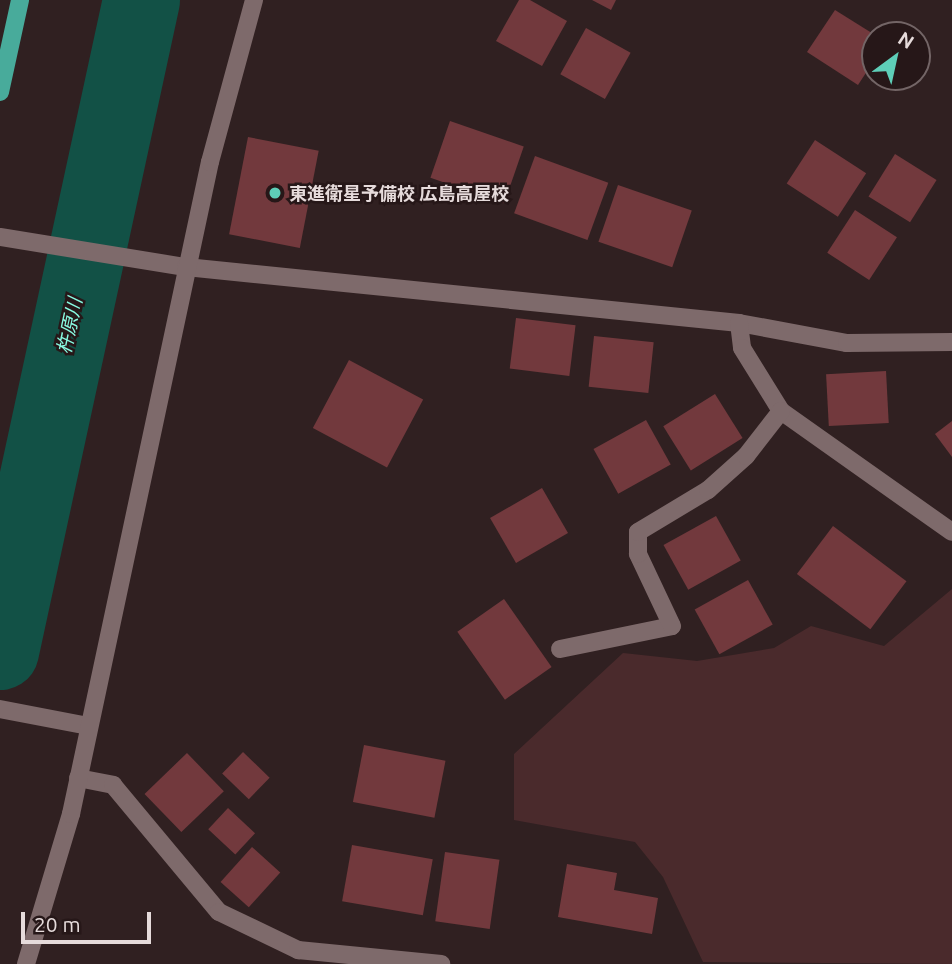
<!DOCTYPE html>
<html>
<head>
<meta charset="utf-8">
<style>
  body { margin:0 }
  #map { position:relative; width:952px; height:964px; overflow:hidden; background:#302021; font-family:Ubuntu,"Noto Sans JP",sans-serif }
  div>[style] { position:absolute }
  .green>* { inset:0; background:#4a2a2c }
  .river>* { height:77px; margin:-38.5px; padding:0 38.5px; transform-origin:38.5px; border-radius:38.5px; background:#125146 }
  .building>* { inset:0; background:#72393d; transform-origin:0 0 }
  .minor>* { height:18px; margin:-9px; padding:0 9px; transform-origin:9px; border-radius:9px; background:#7e6a6b }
  .major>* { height:18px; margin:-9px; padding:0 9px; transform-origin:9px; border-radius:9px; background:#48ab9b }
  .dots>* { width:19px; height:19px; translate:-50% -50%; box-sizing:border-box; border:4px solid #261718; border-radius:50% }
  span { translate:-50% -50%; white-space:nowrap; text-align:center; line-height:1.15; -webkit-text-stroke:5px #261718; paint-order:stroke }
  .poi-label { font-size:18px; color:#e6dbdb; font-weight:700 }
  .left { translate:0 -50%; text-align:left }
  .water-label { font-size:19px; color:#89fbe3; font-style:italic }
  .north { position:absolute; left:861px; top:21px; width:70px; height:70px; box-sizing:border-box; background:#261718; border:2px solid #736566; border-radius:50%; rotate:33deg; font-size:19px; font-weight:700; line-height:28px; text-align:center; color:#e6dbdb }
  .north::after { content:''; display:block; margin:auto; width:24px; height:32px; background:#5eceb8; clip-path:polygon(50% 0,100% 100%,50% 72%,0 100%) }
  .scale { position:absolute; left:21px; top:912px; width:130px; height:32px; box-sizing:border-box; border:4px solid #e6dbdb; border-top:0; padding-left:9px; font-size:21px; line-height:24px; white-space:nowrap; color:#e6dbdb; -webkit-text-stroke:5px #261718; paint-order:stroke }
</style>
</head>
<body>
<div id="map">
  <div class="green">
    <i style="clip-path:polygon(952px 589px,952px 964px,703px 962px,663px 877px,635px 842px,514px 820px,514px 754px,623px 653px,697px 661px,774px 648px,811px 626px,884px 646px)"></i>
  </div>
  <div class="river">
    <i style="left:0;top:651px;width:666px;rotate:-77.78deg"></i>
  </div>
  <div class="building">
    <i style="clip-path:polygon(519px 0,530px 0,567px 21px,542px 66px,496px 41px)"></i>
    <i style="clip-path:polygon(592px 0,616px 0,611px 10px)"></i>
    <i style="clip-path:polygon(835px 10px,875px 35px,875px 59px,858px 85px,807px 52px)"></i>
    <i style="left:586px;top:28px;width:51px;height:53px;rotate:29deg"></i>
    <i style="left:450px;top:121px;width:78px;height:60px;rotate:19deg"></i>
    <i style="left:248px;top:137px;width:72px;height:99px;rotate:11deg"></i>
    <i style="left:815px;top:140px;width:61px;height:52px;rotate:33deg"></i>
    <i style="left:895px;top:154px;width:49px;height:50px;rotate:32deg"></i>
    <i style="left:535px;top:156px;width:78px;height:61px;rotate:20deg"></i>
    <i style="left:618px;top:185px;width:78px;height:60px;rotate:19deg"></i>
    <i style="left:855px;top:210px;width:50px;height:51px;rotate:33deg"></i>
    <i style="left:516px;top:318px;width:60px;height:51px;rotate:7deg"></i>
    <i style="left:594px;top:336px;width:60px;height:51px;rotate:6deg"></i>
    <i style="left:349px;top:360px;width:84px;height:77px;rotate:28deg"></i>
    <i style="left:886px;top:371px;width:52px;height:60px;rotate:87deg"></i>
    <i style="left:715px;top:394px;width:52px;height:61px;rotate:58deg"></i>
    <i style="left:646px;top:420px;width:51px;height:60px;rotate:61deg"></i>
    <i style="clip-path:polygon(952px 421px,952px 457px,935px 434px)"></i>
    <i style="left:542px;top:488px;width:52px;height:60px;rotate:60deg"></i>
    <i style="left:716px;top:516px;width:51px;height:60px;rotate:61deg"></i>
    <i style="left:833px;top:526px;width:92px;height:60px;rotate:37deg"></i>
    <i style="left:748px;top:580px;width:51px;height:61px;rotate:61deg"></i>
    <i style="left:504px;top:599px;width:83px;height:57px;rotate:55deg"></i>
    <i style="left:364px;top:745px;width:83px;height:58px;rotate:11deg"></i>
    <i style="left:243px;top:752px;width:37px;height:30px;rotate:44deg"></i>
    <i style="left:187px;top:753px;width:53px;height:59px;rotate:46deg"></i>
    <i style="left:228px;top:808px;width:37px;height:29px;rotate:43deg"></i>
    <i style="left:352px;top:845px;width:82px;height:57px;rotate:10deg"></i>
    <i style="left:252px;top:847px;width:38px;height:47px;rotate:42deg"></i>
    <i style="left:445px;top:852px;width:55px;height:70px;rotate:8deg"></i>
    <i style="clip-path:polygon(567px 864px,617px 873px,614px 890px,658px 898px,652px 934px,558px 917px)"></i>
  </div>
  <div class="minor">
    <i style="left:0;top:237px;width:188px;rotate:9.2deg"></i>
    <i style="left:186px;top:267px;width:556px;rotate:5.78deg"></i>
    <i style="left:739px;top:323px;width:110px;rotate:10.5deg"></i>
    <i style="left:847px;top:343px;width:105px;rotate:-0.5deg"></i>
    <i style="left:739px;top:323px;width:25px;rotate:83deg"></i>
    <i style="left:742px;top:348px;width:74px;rotate:58.2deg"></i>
    <i style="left:781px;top:411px;width:209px;rotate:35.3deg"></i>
    <i style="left:560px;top:649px;width:114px;rotate:-11.6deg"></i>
    <i style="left:672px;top:626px;width:80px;rotate:-115.3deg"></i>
    <i style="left:638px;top:554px;width:22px;rotate:-90deg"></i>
    <i style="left:638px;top:532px;width:82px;rotate:-31deg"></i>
    <i style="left:708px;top:490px;width:51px;rotate:-41.8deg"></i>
    <i style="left:746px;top:456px;width:57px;rotate:-52.1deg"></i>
    <i style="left:0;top:709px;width:90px;rotate:10.9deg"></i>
    <i style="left:78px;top:778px;width:36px;rotate:11deg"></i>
    <i style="left:113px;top:785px;width:165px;rotate:50.2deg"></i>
    <i style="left:219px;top:912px;width:88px;rotate:25.7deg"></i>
    <i style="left:298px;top:950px;width:144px;rotate:5.6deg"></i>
    <i style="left:26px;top:964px;width:157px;rotate:-73.3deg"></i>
    <i style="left:71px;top:814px;width:667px;rotate:-77.97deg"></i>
    <i style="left:210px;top:162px;width:168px;rotate:-74.8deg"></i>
  </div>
  <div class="major">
    <i style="left:0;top:92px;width:94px;rotate:-77.7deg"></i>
  </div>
  <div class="dots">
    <i style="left:275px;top:193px;background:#5eceb8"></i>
  </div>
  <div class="poi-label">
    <span class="left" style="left:289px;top:193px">東進衛星予備校 広島高屋校</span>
  </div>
  <div class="water-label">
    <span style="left:70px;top:326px;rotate:-78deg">杵原川</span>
  </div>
  <div class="north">N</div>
  <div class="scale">20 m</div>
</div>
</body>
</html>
